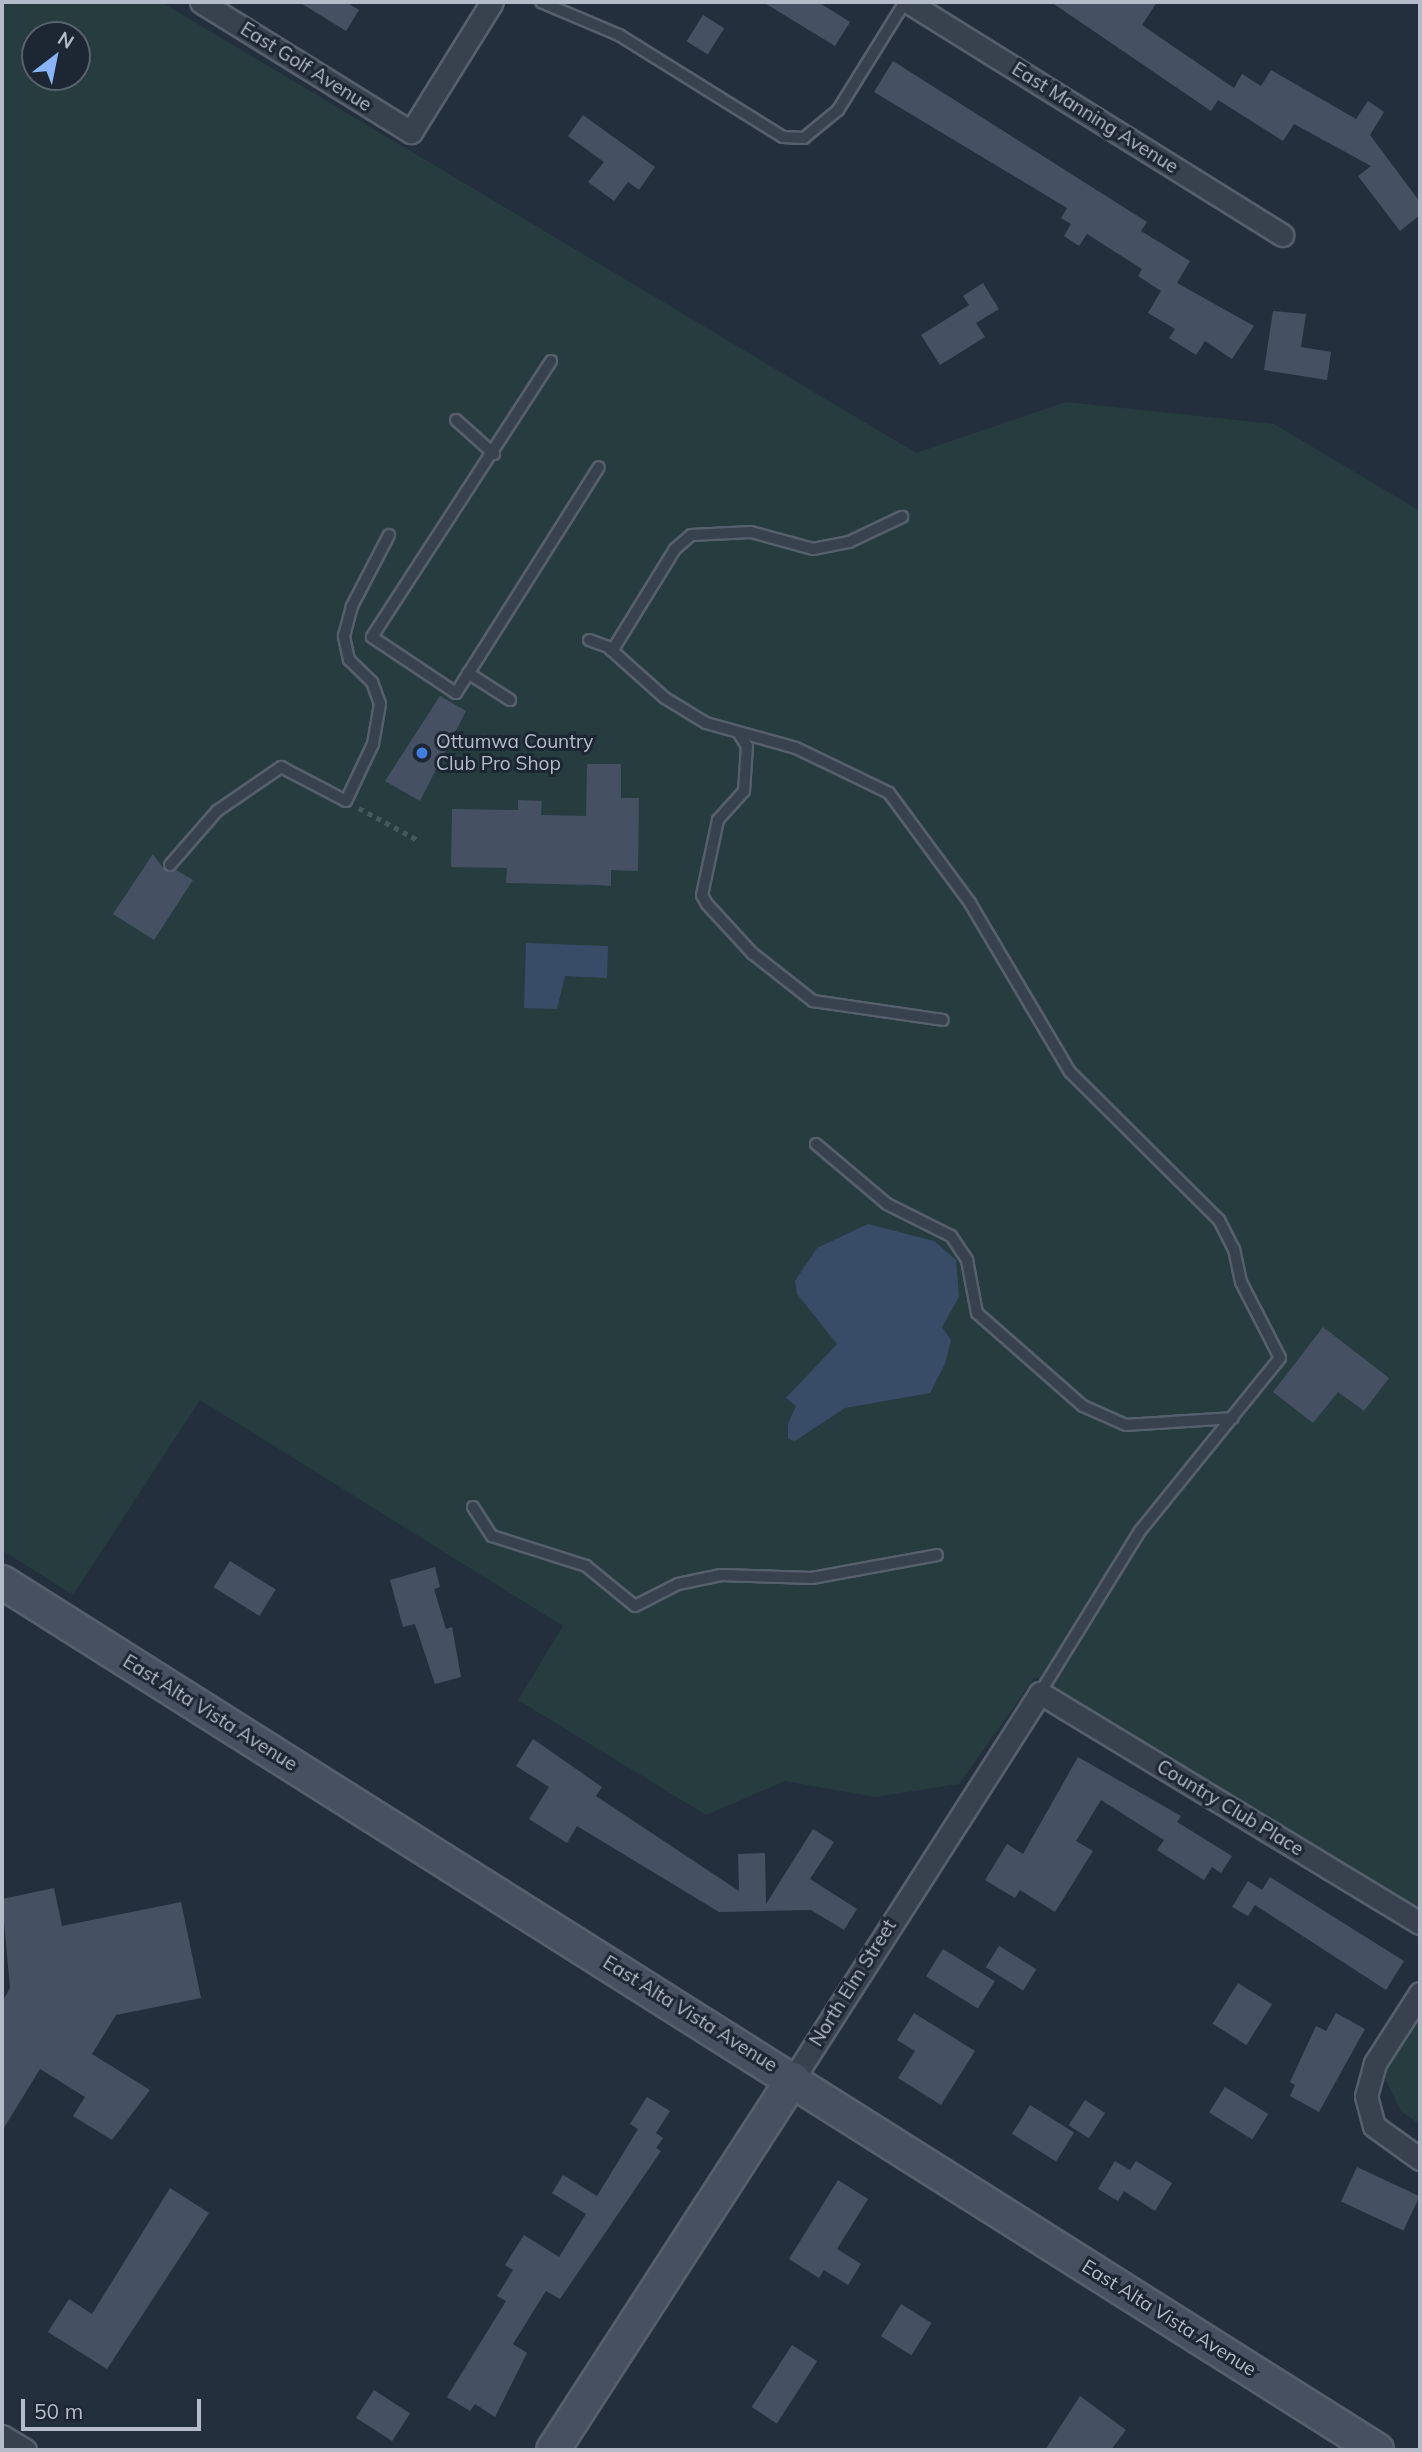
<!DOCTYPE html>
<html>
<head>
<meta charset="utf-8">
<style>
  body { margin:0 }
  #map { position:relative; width:1422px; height:2452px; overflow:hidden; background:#242f3e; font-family:Mulish,sans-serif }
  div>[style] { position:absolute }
  .green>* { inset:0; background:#263c3f }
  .water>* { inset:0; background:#394c67 }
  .building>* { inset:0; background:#455162; transform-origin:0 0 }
  .path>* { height:4.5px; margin-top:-2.25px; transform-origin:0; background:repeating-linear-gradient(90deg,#44595c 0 5px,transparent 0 10px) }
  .roads { filter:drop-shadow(2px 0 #565f6c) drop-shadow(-2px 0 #565f6c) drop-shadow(0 2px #565f6c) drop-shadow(0 -2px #565f6c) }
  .lane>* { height:10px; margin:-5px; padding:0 5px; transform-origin:5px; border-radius:5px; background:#38414e }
  .street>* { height:21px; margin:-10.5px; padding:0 10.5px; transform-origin:10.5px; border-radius:10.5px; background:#38414e }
  .secondary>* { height:32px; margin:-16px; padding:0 16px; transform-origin:16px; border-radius:16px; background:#465061 }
  .dots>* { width:19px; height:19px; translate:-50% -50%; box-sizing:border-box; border:4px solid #1d2633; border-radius:50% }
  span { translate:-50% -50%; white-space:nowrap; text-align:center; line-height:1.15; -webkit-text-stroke:6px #1d2633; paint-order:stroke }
  .street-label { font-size:19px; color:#b4bcc9 }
  .poi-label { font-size:19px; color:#b4bcc9 }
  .left { translate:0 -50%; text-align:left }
  .frame { position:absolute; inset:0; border:4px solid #b4bcc9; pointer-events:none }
  .north { position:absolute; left:21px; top:21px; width:70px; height:70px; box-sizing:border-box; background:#1d2633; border:2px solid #59626f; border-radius:50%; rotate:32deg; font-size:19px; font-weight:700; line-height:28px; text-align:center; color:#b4bcc9 }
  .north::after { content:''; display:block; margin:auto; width:24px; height:32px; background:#8ab4f8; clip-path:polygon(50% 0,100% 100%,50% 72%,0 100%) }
  .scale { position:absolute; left:21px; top:2399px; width:180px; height:32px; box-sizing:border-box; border:4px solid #b4bcc9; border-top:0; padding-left:9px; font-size:21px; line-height:24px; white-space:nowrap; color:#b4bcc9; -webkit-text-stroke:5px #1d2633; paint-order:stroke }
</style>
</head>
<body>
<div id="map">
  <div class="green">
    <i style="clip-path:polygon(evenodd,2px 2px,161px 2px,916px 453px,1066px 402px,1274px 424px,1420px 511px,1420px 1913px,1035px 1677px,959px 1784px,875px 1797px,785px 1781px,706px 1815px,518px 1700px,563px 1626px,200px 1400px,73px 1595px,2px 1550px,2px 2px,35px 35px,77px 35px,77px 77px,35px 77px,35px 35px)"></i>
    <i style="clip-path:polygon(1420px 2004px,1420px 2125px,1401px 2111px,1382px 2072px)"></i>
  </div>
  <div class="water">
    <i style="clip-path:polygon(526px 943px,608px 946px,607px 978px,565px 976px,557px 1009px,524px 1008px)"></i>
    <i style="clip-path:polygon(868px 1224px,934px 1241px,956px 1260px,959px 1297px,942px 1327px,951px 1340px,945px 1364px,930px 1393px,845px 1408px,795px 1441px,788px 1439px,788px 1424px,796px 1406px,786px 1398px,837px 1344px,797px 1294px,795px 1281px,817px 1248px)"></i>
  </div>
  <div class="building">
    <i style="clip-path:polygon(299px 2px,346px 2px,359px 10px,346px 31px)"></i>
    <i style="clip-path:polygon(763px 2px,818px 2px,850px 22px,835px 46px)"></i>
    <i style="clip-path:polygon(1051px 2px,1157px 2px,1142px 25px,1234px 88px,1242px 74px,1261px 86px,1271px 70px,1356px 119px,1368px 101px,1384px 112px,1370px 135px,1420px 202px,1420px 215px,1400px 231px,1358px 176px,1371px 166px,1294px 124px,1283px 141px,1218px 100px,1211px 111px)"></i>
    <i style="left:703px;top:15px;width:25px;height:31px;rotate:32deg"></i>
    <i style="clip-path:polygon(893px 61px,1147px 222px,1141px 231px,1190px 261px,1177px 283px,1254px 326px,1232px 359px,1205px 341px,1196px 355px,1169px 338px,1175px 329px,1148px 313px,1161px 291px,1138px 276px,1142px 269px,1087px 234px,1079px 246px,1064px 236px,1071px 224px,1061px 218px,1067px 208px,874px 92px)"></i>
    <i style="clip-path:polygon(583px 115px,655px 167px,639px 190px,628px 182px,614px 201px,588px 182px,604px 162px,568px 136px)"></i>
    <i style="clip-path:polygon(983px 283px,999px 309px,976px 323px,985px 337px,940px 365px,921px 335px,969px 305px,963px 296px)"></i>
    <i style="clip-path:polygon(1273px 311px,1306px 314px,1301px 347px,1331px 352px,1327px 380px,1264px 370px)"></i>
    <i style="clip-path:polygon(440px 696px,466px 711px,420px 801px,385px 781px)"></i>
    <i style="clip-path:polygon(587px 764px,621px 764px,621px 798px,639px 798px,638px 871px,611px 870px,611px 886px,596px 885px,506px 883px,507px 868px,451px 867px,452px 809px,518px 810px,518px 800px,542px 801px,541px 815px,586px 816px)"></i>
    <i style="clip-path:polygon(153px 854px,165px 871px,176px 870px,193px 880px,154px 940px,113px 914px)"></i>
    <i style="clip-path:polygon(1323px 1327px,1389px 1378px,1364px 1411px,1338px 1392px,1313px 1423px,1273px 1392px)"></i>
    <i style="left:230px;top:1561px;width:54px;height:31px;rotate:32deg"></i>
    <i style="clip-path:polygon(435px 1567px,440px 1587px,434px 1589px,446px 1629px,452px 1627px,461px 1677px,435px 1684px,415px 1624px,403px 1627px,390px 1580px)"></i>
    <i style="clip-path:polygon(533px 1739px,602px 1787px,596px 1796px,739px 1891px,738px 1854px,765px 1853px,766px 1904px,813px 1829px,834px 1842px,810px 1879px,857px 1909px,844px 1930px,811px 1910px,719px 1912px,577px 1826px,567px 1843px,529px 1819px,549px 1787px,516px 1766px)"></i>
    <i style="clip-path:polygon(1078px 1757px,1181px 1816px,1177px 1822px,1232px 1856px,1221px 1873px,1212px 1867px,1204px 1880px,1157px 1850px,1164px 1840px,1101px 1800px,1076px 1841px,1093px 1851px,1055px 1912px,1020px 1890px,1015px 1898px,985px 1880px,1007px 1844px,1023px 1854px)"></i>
    <i style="clip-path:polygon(1270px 1877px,1404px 1961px,1386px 1990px,1255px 1905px,1248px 1916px,1232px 1907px,1248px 1881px,1262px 1890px)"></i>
    <i style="clip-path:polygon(54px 1888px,62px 1926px,181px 1902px,201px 1998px,116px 2015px,92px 2054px,150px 2090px,112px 2140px,73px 2116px,85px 2097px,40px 2069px,2px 2131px,2px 2002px,10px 1988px,2px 1899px)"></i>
    <i style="left:999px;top:1946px;width:44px;height:25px;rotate:32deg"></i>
    <i style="left:943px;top:1949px;width:61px;height:32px;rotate:32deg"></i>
    <i style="left:1238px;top:1983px;width:40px;height:48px;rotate:32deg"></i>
    <i style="clip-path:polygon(914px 2013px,975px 2051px,941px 2105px,898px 2078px,915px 2051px,897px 2040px)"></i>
    <i style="clip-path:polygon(1336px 2013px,1365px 2029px,1319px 2112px,1290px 2096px,1295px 2085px,1290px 2082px,1316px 2026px,1326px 2031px)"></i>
    <i style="left:1225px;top:2087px;width:51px;height:30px;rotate:32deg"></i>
    <i style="clip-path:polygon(647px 2097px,670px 2111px,656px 2133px,663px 2138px,656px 2148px,661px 2151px,560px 2299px,546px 2291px,513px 2344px,527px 2353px,495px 2417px,475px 2404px,470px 2411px,447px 2397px,506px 2301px,497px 2296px,513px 2270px,505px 2265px,524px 2235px,559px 2257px,586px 2214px,552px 2193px,563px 2175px,597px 2196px,638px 2129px,630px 2124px)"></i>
    <i style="left:1085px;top:2100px;width:24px;height:30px;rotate:33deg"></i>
    <i style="left:1030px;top:2105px;width:52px;height:34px;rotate:32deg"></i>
    <i style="clip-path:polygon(1115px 2161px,1130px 2170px,1136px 2161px,1172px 2183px,1155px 2211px,1124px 2191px,1118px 2201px,1098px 2189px)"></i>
    <i style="left:1357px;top:2167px;width:69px;height:38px;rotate:25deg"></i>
    <i style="clip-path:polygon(838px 2180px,868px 2199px,837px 2249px,861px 2264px,848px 2285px,824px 2270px,819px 2278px,789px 2259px)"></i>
    <i style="clip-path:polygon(170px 2188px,209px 2213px,107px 2369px,48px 2332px,69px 2299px,92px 2314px)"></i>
    <i style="left:901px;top:2304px;width:36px;height:38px;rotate:32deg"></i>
    <i style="left:792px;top:2345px;width:30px;height:74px;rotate:33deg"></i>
    <i style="left:374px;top:2390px;width:43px;height:33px;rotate:33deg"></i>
    <i style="clip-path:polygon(1080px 2396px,1126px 2430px,1111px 2450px,1045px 2450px)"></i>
  </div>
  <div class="path">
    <i style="left:359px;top:808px;width:67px;rotate:28.5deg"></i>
  </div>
  <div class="roads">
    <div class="lane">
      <i style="left:541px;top:2px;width:85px;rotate:22.9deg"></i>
      <i style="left:619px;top:35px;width:193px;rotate:31.9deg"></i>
      <i style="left:783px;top:137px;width:21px;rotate:3deg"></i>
      <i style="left:804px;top:138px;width:44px;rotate:-39.5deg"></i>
      <i style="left:838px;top:110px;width:127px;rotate:-58.2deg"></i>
      <i style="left:551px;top:361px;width:329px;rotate:123deg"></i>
      <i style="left:372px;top:637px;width:101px;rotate:33.7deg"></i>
      <i style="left:456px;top:693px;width:267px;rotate:-57.7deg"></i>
      <i style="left:456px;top:420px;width:51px;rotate:41.8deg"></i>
      <i style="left:589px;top:640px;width:20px;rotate:20deg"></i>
      <i style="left:608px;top:647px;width:76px;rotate:41.8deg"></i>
      <i style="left:665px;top:698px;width:48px;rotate:31.4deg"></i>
      <i style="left:706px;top:723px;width:93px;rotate:15.5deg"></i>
      <i style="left:796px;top:748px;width:103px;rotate:25.8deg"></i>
      <i style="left:889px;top:793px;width:137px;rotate:53.6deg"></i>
      <i style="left:970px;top:903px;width:196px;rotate:59.4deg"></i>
      <i style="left:1070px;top:1072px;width:210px;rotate:44.8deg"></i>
      <i style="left:1219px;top:1220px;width:33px;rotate:63deg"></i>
      <i style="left:1234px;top:1249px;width:34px;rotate:78deg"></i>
      <i style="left:1241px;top:1282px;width:85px;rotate:62.8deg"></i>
      <i style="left:1280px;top:1358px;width:223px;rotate:129deg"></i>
      <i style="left:1140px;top:1531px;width:190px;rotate:121.7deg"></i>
      <i style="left:612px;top:651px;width:120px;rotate:-58.3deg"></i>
      <i style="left:675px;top:549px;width:21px;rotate:-41deg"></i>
      <i style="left:691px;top:535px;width:60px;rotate:-2.9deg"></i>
      <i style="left:751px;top:532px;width:64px;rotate:15.3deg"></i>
      <i style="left:813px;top:549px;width:37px;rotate:-11deg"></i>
      <i style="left:849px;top:542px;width:59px;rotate:-25.3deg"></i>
      <i style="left:468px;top:673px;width:50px;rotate:32.7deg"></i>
      <i style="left:740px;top:735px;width:13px;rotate:58deg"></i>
      <i style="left:747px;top:746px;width:45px;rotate:93.8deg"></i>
      <i style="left:744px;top:791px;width:39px;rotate:132deg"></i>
      <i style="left:718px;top:820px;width:77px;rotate:102deg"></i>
      <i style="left:702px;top:895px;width:10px;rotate:61deg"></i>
      <i style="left:707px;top:904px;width:67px;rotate:47.4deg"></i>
      <i style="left:752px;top:953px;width:78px;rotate:38.2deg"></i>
      <i style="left:813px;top:1001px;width:131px;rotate:8.3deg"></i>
      <i style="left:170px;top:865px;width:72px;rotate:-49deg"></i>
      <i style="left:217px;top:811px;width:78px;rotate:-34.5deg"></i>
      <i style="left:281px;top:767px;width:73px;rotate:27.6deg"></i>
      <i style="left:346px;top:801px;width:63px;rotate:-64.7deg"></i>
      <i style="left:373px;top:744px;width:41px;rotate:-80.1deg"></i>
      <i style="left:380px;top:704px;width:23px;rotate:-110deg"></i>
      <i style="left:372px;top:682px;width:32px;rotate:-136deg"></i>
      <i style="left:349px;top:660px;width:25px;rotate:-102deg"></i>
      <i style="left:344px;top:636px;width:31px;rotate:-75deg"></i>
      <i style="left:352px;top:606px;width:80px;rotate:-62.5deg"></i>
      <i style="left:816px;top:1144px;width:93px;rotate:40.2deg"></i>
      <i style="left:887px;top:1204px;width:72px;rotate:26.6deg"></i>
      <i style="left:951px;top:1236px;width:29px;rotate:56deg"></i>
      <i style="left:967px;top:1260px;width:54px;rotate:79.3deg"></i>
      <i style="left:977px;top:1313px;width:141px;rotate:41.3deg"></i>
      <i style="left:1083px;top:1406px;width:47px;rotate:23.8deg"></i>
      <i style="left:1126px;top:1425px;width:107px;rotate:-3.7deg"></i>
      <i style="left:473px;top:1507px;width:35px;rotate:57deg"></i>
      <i style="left:492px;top:1536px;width:99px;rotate:17.7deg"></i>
      <i style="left:586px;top:1566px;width:63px;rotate:39.2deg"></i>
      <i style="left:635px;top:1606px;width:48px;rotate:-27.1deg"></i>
      <i style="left:678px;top:1584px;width:44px;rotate:-11.8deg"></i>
      <i style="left:721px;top:1575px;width:91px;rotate:1.9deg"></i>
      <i style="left:812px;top:1578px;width:127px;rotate:-10.4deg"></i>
    </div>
    <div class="street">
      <i style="left:201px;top:2px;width:247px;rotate:31.8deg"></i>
      <i style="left:411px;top:132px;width:153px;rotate:-58.1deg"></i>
      <i style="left:908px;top:2px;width:441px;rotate:31.9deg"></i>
      <i style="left:1420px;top:1993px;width:83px;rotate:122.7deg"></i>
      <i style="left:1375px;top:2063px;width:34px;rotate:105deg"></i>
      <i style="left:1366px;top:2096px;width:31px;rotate:75deg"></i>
      <i style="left:1374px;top:2126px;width:57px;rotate:35.7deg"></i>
      <i style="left:793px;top:2079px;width:458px;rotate:-57.4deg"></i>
      <i style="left:1040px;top:1693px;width:444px;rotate:31.2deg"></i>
      <i style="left:2px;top:2436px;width:27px;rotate:31deg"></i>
    </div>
    <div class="secondary">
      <i style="left:2px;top:1582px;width:1626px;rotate:32.26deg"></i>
      <i style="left:553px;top:2450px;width:442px;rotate:-57.1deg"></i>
    </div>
  </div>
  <div class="dots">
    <i style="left:422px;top:753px;background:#3f7fe0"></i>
  </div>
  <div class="street-label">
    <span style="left:306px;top:67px;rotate:32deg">East Golf Avenue</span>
    <span style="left:1095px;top:118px;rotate:32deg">East Manning Avenue</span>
    <span style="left:210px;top:1713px;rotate:32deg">East Alta Vista Avenue</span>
    <span style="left:1230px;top:1808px;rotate:31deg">Country Club Place</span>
    <span style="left:853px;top:1983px;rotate:-58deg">North Elm Street</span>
    <span style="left:690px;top:2014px;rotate:32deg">East Alta Vista Avenue</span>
    <span style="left:1169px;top:2318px;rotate:32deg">East Alta Vista Avenue</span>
  </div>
  <div class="poi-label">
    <span class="left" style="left:436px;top:753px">Ottumwa Country<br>Club Pro Shop</span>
  </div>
  <div class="frame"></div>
  <div class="north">N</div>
  <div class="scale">50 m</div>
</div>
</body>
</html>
